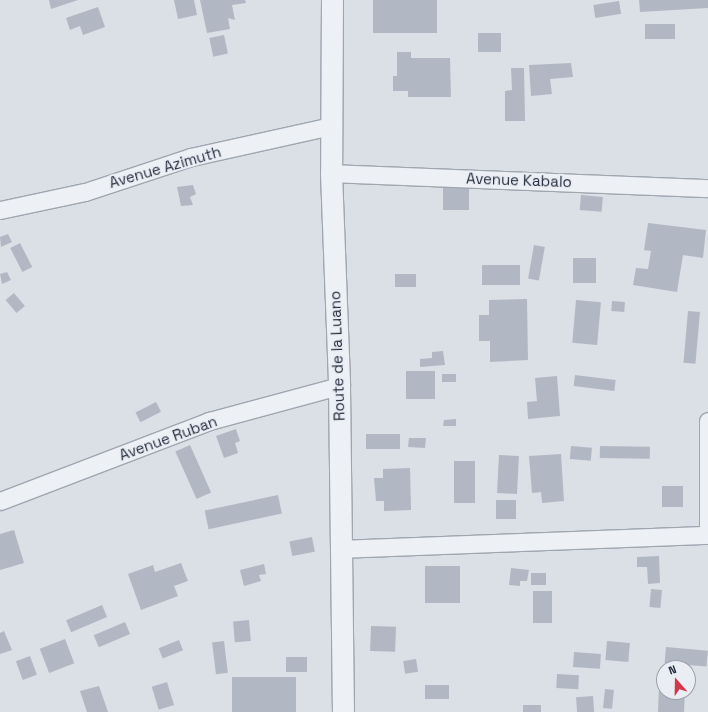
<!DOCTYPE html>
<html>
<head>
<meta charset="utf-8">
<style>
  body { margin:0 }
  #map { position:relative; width:708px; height:712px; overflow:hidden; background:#dbdfe6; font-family:"Space Grotesk",sans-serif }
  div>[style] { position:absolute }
  .building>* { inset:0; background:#b2b8c3; transform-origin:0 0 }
  .roads { filter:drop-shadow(1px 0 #a0a6b0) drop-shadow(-1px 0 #a0a6b0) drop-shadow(0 1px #a0a6b0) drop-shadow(0 -1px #a0a6b0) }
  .minor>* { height:17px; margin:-8.5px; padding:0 8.5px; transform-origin:8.5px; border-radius:8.5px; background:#edf0f5 }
  .tertiary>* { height:21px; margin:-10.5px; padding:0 10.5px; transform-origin:10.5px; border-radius:10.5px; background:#edf0f5 }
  span { translate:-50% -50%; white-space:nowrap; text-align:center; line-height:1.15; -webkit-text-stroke:4px #eaeef4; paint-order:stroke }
  .street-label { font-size:15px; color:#242c3d }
  .north { position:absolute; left:656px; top:660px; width:40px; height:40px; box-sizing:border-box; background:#eaeef4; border:1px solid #9ba0ab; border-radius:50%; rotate:340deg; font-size:11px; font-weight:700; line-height:16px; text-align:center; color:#242c3d }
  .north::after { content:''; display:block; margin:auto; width:14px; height:18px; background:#d53649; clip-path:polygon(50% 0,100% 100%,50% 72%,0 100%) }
</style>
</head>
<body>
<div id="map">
  <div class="building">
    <i style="clip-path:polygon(49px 0,78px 0,51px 9px)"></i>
    <i style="clip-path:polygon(174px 0,194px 0,197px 15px,178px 19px)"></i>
    <i style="clip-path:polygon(200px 0,245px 0,246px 3px,232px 5px,235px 20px,228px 18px,230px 29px,207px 33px)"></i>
    <i style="left:373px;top:0;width:64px;height:33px"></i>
    <i style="clip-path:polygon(639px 0,708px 0,708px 8px,640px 12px)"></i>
    <i style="left:619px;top:1px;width:13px;height:26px;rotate:81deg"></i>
    <i style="clip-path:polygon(98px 7px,105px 27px,83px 35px,80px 26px,70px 30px,66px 18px)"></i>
    <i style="left:675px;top:24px;width:15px;height:30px;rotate:90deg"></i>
    <i style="left:478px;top:33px;width:23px;height:19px"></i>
    <i style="left:224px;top:35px;width:19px;height:15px;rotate:78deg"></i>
    <i style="clip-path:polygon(397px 52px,411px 52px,411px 58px,450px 58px,451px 97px,408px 97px,408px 91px,393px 91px,393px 76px,397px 76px)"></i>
    <i style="clip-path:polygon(571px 63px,573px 77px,550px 79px,552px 94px,531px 96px,529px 65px)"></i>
    <i style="clip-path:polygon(511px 68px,524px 68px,525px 121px,505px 121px,505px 91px,512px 90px)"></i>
    <i style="clip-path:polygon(193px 185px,196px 194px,190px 197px,193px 205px,181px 206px,177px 187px)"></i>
    <i style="left:443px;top:188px;width:26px;height:22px"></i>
    <i style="left:581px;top:195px;width:22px;height:15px;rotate:5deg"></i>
    <i style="clip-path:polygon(648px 223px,706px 230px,703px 258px,683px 255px,677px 292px,633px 285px,636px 268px,648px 269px,651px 251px,644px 250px)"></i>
    <i style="clip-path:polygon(8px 234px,12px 242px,1px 247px,0 237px)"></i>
    <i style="left:20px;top:243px;width:27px;height:11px;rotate:63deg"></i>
    <i style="left:534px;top:245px;width:11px;height:34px;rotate:10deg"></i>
    <i style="left:573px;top:258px;width:23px;height:25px"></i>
    <i style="left:482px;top:265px;width:38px;height:20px"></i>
    <i style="clip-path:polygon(7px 272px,11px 280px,2px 284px,0 274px)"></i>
    <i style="left:395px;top:274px;width:21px;height:13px"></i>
    <i style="left:14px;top:293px;width:17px;height:11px;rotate:50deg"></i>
    <i style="clip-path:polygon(527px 299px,528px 360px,490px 362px,490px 341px,479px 341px,479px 315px,489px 315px,489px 300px)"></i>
    <i style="left:576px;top:300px;width:25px;height:43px;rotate:5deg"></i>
    <i style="left:612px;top:301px;width:13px;height:10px;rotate:4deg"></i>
    <i style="left:688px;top:311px;width:12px;height:52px;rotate:5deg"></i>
    <i style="clip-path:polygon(443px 351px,445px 365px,420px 367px,420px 359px,432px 358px,432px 352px)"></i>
    <i style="left:435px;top:371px;width:28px;height:29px;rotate:90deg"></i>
    <i style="left:442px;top:374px;width:14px;height:8px"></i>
    <i style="left:575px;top:375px;width:41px;height:11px;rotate:7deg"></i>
    <i style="clip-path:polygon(557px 376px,560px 416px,528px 419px,527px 402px,537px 401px,535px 378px)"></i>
    <i style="left:156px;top:402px;width:11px;height:23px;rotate:63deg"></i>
    <i style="clip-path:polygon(456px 419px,456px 426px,443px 426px,444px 420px)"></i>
    <i style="clip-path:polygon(236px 429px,240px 441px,235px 443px,238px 453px,224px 458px,216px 436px)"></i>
    <i style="left:400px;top:434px;width:15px;height:34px;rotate:90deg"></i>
    <i style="clip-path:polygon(409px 438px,426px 438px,425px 448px,408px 447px)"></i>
    <i style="left:190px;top:445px;width:52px;height:16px;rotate:66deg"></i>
    <i style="left:571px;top:446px;width:21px;height:13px;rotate:5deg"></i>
    <i style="left:600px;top:446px;width:50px;height:12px;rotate:1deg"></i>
    <i style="clip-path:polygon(561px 454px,564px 501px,542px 503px,541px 492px,532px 493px,529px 456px)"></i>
    <i style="left:499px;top:455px;width:20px;height:38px;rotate:3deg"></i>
    <i style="left:454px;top:461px;width:21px;height:42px"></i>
    <i style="clip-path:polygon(410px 468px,411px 510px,384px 511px,384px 501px,376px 501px,374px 478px,383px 478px,383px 469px)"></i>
    <i style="left:683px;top:486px;width:21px;height:21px;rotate:90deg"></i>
    <i style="left:278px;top:495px;width:19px;height:75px;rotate:78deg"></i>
    <i style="left:496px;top:500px;width:20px;height:19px"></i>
    <i style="clip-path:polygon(14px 530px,24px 563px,0 570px,0 534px)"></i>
    <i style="left:312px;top:537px;width:15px;height:23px;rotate:79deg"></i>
    <i style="clip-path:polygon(659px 556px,660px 583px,648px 584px,647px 567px,637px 567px,637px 557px)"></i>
    <i style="clip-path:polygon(181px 563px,188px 581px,174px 586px,178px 596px,141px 610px,128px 574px,153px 565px,155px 572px)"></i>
    <i style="clip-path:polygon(264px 564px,266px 574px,259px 575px,261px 581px,244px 586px,240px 570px)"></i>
    <i style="left:425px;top:566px;width:35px;height:37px"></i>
    <i style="clip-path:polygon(511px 568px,529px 570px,527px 581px,520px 581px,520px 586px,509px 585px)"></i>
    <i style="left:531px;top:573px;width:15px;height:12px"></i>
    <i style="left:651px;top:589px;width:11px;height:18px;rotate:5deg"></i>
    <i style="left:533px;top:591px;width:19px;height:32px"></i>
    <i style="left:102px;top:605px;width:13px;height:39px;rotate:67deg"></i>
    <i style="left:249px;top:620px;width:21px;height:16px;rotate:85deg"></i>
    <i style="left:125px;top:622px;width:13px;height:34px;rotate:67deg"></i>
    <i style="left:371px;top:626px;width:25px;height:25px;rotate:2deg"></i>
    <i style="clip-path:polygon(4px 631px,12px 650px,0 654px,0 633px)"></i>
    <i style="left:65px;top:639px;width:26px;height:27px;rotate:69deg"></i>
    <i style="left:179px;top:640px;width:11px;height:22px;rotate:68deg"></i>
    <i style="left:224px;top:641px;width:32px;height:12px;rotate:83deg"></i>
    <i style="left:607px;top:641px;width:23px;height:19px;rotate:5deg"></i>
    <i style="left:666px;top:647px;width:42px;height:16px;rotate:5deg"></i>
    <i style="left:574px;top:652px;width:27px;height:15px;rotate:4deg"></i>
    <i style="left:30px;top:656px;width:20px;height:15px;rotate:70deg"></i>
    <i style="left:307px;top:657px;width:15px;height:21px;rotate:90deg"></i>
    <i style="left:416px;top:659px;width:13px;height:13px;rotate:81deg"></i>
    <i style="left:557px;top:674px;width:22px;height:14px;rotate:3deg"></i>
    <i style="left:296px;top:677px;width:35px;height:64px;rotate:90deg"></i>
    <i style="left:167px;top:682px;width:24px;height:16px;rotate:73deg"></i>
    <i style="left:449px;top:685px;width:14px;height:24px;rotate:90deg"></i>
    <i style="clip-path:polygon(99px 686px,108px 712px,87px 712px,80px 691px)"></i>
    <i style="clip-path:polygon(659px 687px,664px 687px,664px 692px,685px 692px,684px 712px,658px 712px)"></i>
    <i style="left:605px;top:689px;width:9px;height:19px;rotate:6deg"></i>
    <i style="left:593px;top:696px;width:16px;height:17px;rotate:86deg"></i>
    <i style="left:523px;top:705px;width:18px;height:7px"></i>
  </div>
  <div class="roads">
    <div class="minor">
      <i style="left:331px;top:173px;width:377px;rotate:2.3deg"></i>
      <i style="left:0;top:210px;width:87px;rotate:-12deg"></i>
      <i style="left:85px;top:192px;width:112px;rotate:-18.3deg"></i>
      <i style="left:191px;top:157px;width:143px;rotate:-12.5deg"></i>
      <i style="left:0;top:501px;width:224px;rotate:-20.9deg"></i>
      <i style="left:209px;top:421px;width:135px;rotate:-15.1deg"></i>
      <i style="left:708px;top:535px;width:114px;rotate:-90deg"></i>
      <i style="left:340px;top:549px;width:368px;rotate:-2.2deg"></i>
    </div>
    <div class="tertiary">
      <i style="left:332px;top:0;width:173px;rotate:90.3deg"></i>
      <i style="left:331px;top:173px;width:213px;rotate:87.8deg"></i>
      <i style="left:339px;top:386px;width:326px;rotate:89.3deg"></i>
    </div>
  </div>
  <div class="street-label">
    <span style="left:165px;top:167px;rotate:-16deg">Avenue Azimuth</span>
    <span style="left:519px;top:180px;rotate:2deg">Avenue Kabalo</span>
    <span style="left:337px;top:356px;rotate:-92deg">Route de la Luano</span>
    <span style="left:168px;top:438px;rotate:-20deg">Avenue Ruban</span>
  </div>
  <div class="north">N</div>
</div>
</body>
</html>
